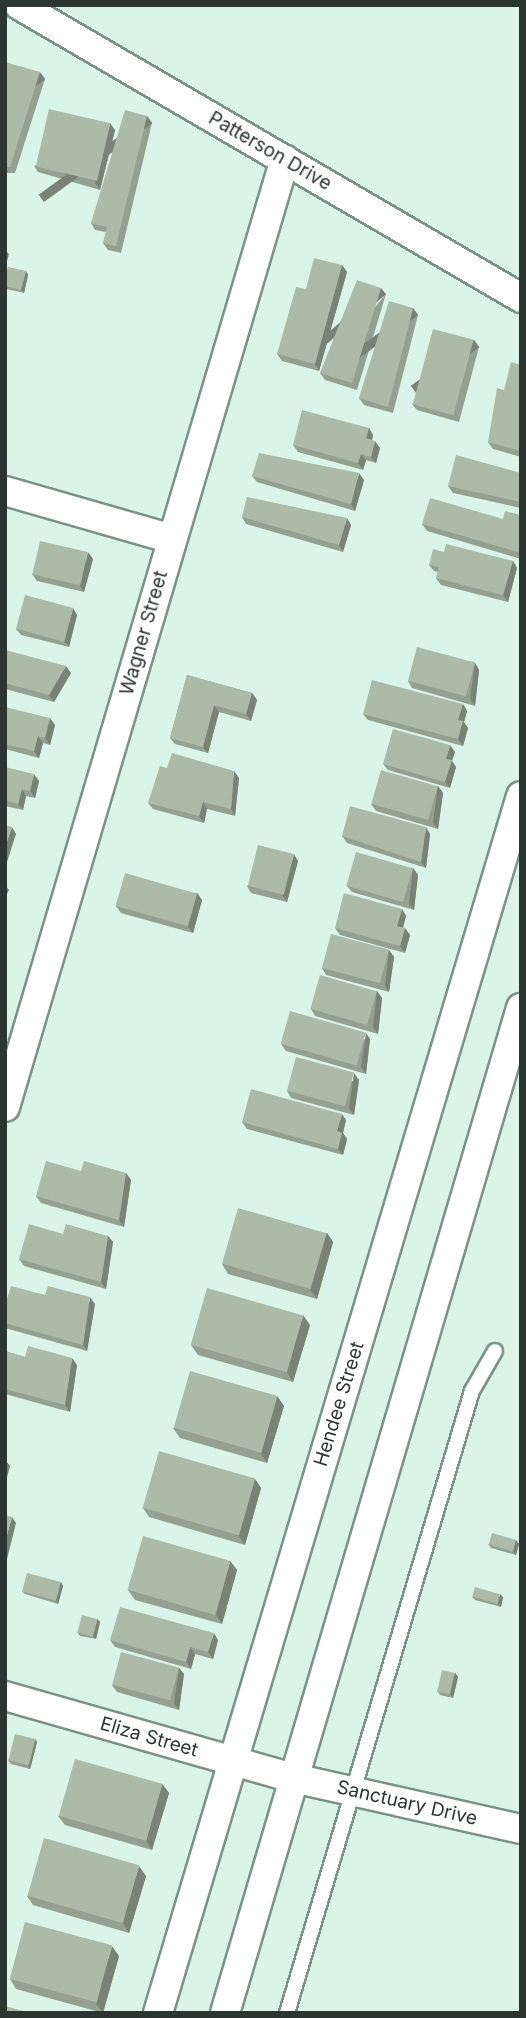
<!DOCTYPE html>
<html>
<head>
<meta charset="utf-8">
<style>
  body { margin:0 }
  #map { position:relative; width:526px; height:2018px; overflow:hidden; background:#daf4ea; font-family:Inter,sans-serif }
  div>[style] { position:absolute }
  .roads { filter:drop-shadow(2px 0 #7a9289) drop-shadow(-2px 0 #7a9289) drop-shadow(0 2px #7a9289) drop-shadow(0 -2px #7a9289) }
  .lane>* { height:14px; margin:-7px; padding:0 7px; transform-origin:7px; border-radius:7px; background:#fff }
  .street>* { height:28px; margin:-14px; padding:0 14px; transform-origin:14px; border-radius:14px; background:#fff }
  .wall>* { inset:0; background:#94a190 }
  .shaded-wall>* { inset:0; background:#788376; transform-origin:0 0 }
  .building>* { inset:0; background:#acbba8; transform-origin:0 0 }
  span { translate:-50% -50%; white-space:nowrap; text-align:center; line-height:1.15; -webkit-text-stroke:5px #fff; paint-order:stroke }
  .street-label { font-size:19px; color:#2b3531 }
  .frame { position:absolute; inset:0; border:7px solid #2b3531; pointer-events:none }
</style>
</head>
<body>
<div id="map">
  <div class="roads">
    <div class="lane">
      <i style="left:287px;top:2013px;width:649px;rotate:-73.44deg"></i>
      <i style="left:472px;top:1391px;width:46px;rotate:-60.1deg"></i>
    </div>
    <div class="street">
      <i style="left:19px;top:5px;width:581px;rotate:30.27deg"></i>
      <i style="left:5px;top:491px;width:174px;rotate:16deg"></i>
      <i style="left:5px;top:1107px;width:988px;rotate:-73.55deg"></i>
      <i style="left:5px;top:1696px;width:299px;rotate:15.9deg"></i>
      <i style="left:293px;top:1778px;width:234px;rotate:12.6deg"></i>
      <i style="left:158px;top:2013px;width:1270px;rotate:-73.39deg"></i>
      <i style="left:225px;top:2013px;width:1048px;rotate:-73.59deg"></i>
    </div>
  </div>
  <div class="wall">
    <i style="clip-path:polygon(5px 62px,45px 79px,15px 173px,5px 173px)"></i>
    <i style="clip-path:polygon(147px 116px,152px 123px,121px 253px,108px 250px,103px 243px,106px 232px,95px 230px,91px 223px)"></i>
    <i style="clip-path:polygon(115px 130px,100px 190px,38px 172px,34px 166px)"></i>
    <i style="clip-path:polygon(342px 265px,347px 272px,319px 371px,282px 361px,277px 354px,306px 289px)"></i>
    <i style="clip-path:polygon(26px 271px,28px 275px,24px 293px,6px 289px,5px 277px)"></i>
    <i style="clip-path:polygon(386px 294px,357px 390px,325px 380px,320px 373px)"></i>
    <i style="clip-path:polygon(413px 308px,418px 315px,393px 413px,364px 405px,359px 398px)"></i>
    <i style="clip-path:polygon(474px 340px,479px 347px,459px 422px,417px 410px,412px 404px)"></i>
    <i style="clip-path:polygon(521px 365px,521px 457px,493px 449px,488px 442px)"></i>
    <i style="clip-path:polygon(369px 428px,373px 435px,372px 440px,380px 448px,376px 463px,366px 460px,363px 470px,298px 452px,293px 445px)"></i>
    <i style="clip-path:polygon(521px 473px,521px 508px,453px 493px,448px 486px)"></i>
    <i style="clip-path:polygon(252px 476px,364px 480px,355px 511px,257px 482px)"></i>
    <i style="clip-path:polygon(521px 515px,521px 559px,427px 531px,422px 524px,503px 519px)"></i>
    <i style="clip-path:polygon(242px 517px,351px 525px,343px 552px,246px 524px)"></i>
    <i style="clip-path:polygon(444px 552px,513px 561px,517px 568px,508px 602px,441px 585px,436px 578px,438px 572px,434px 571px,429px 565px)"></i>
    <i style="clip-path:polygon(93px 559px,84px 592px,37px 581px,32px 574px)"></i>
    <i style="clip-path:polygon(77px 615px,69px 647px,21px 635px,16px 629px)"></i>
    <i style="clip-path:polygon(5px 650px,71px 673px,54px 702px,5px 689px)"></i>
    <i style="clip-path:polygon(475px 663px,479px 670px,475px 706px,412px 688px,408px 681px)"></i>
    <i style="clip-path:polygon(187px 675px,252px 693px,257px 700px,251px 721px,219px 712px,208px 753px,175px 744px,170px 738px)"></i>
    <i style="clip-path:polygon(463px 704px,467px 711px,464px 722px,468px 728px,463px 746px,368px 720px,363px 714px)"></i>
    <i style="clip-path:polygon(5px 707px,55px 725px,50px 745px,43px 743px,39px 758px,5px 749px)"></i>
    <i style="clip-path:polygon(455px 752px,452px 761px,456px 767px,450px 788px,388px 770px,383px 764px)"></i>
    <i style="clip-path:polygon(5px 767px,39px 781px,35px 798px,26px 796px,23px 810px,5px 806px)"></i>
    <i style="clip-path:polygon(167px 768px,239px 778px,235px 816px,207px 809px,204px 823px,153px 809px,148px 803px)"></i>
    <i style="clip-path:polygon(438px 786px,443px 793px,438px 829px,376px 811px,371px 804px)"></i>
    <i style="clip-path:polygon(430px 834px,426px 868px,347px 843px,342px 836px)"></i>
    <i style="clip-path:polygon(298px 861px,287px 902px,251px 893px,247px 886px)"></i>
    <i style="clip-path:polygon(413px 868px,418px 875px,414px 910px,352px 892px,347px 886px)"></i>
    <i style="clip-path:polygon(197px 893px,202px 900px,193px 933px,121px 913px,116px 906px)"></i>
    <i style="clip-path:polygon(402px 909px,406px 916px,403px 927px,410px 935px,405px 953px,340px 935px,335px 928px)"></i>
    <i style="clip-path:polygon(389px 950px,394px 957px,389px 992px,326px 975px,322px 968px)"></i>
    <i style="clip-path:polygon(377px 991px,382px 998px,378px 1034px,315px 1016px,311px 1009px)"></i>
    <i style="clip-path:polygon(370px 1039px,366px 1074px,286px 1051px,281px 1044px)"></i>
    <i style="clip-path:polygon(359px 1080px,354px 1115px,291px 1098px,287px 1091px)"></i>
    <i style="clip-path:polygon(346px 1120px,343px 1133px,347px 1139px,343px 1155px,247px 1129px,242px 1122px)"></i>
    <i style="clip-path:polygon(81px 1171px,126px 1173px,131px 1180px,124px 1227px,41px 1203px,36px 1196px)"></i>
    <i style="clip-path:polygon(327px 1233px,333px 1242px,317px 1299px,228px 1274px,222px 1264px)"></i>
    <i style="clip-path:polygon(63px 1234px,108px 1236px,113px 1242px,106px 1289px,24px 1266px,19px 1259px)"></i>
    <i style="clip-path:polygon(45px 1295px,95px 1304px,87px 1351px,5px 1328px,5px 1305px)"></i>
    <i style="clip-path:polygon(310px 1325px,293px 1382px,198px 1355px,191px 1345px)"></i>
    <i style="clip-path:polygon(5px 1351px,25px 1357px,77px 1365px,70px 1412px,5px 1394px)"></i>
    <i style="clip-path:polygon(277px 1396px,284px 1406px,267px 1463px,180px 1438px,173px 1428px)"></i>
    <i style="clip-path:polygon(255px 1479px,261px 1488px,245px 1545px,149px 1517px,143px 1508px)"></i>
    <i style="clip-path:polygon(516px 1540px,519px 1544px,516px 1555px,491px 1548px,488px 1544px)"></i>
    <i style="clip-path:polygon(230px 1561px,237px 1570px,222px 1624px,135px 1600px,128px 1590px)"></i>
    <i style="clip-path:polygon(61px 1582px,63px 1586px,58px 1604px,25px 1594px,22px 1591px)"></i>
    <i style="clip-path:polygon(472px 1597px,503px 1597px,501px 1607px,475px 1600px)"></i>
    <i style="clip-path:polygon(97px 1619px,100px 1622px,96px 1639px,80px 1636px,77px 1632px)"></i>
    <i style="clip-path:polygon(110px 1640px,218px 1640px,213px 1659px,195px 1654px,191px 1669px,115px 1647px)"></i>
    <i style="clip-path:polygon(179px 1668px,184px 1674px,179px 1710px,117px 1692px,112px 1685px)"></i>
    <i style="clip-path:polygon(455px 1673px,458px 1677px,453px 1698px,440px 1695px,437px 1691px)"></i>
    <i style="clip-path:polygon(35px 1739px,37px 1742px,30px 1769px,11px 1764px,8px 1760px)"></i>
    <i style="clip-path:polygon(162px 1784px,169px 1793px,152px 1850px,65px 1825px,58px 1816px)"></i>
    <i style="clip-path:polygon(146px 1876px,129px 1933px,33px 1905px,27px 1896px)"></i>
    <i style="clip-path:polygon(119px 1956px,103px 2013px,16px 1989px,10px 1979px)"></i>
  </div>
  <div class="shaded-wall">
    <i style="left:40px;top:72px;width:9px;height:100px;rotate:54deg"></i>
    <i style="left:147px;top:116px;width:9px;height:134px;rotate:54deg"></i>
    <i style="clip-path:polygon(110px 123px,115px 130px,100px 190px,95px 183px)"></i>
    <i style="clip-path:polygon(6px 251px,9px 254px,5px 268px,5px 255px)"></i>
    <i style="clip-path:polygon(342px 265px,347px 272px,319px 371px,315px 364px)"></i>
    <i style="clip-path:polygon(26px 271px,28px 275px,24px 293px,21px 290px)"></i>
    <i style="left:381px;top:288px;width:8px;height:99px;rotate:50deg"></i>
    <i style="left:413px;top:308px;width:9px;height:102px;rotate:54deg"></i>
    <i style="left:474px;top:340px;width:9px;height:78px;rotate:54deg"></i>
    <i style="clip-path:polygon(369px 428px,373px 435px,371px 445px,366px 438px)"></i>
    <i style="clip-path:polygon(375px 441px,380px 448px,376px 463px,371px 457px)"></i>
    <i style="clip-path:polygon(361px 454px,366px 460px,363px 470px,358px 463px)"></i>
    <i style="clip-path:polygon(359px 473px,364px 480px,355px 511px,351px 504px)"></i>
    <i style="clip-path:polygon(347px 518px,351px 525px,343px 552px,339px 545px)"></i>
    <i style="clip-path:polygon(88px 552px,93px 559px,84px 592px,80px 586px)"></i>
    <i style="clip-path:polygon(513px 561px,517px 568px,508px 602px,503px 595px)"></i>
    <i style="clip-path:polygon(73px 608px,77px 615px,69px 647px,64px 641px)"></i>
    <i style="clip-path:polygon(475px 663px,479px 670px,475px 706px,470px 699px)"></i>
    <i style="clip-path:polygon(66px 666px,71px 673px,54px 702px,49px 695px)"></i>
    <i style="clip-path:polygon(252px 693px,257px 700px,251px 721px,246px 714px)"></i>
    <i style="clip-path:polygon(463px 704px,467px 711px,464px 722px,468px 728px,463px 746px,458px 739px,458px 720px)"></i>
    <i style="clip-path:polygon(214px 705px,219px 712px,208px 753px,203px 747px)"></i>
    <i style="clip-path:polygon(50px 718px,55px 725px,50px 745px,45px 738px)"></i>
    <i style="clip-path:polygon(38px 736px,43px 743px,39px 758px,34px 751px)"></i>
    <i style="clip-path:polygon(450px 745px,455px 752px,452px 761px,456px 767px,450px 788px,445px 782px,446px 759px)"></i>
    <i style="clip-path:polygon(234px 771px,239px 778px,235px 816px,231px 809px)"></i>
    <i style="clip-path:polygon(34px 774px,39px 781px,35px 798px,30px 791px)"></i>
    <i style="clip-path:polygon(438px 786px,443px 793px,438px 829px,433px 822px)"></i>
    <i style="clip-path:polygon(22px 789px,26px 796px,23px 810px,18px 804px)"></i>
    <i style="clip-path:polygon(203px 802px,207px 809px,204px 823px,199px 816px)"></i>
    <i style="clip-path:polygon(12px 827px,16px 834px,6px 865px,5px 863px,5px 847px)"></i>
    <i style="clip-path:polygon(426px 827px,430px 834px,426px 868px,421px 862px)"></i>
    <i style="clip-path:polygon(294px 854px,298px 861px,287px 902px,282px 895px)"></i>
    <i style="clip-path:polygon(413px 868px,418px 875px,414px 910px,409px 904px)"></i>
    <i style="clip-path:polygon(5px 885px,9px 890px,5px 897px)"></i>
    <i style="clip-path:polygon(197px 893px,202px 900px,193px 933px,188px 927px)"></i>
    <i style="clip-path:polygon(402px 909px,406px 916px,402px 932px,397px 926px)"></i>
    <i style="clip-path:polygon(405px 928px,410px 935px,405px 953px,400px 946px)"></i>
    <i style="clip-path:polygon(389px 950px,394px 957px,389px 992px,385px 986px)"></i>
    <i style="clip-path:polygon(377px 991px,382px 998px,378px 1034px,373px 1027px)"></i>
    <i style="clip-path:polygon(366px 1033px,370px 1039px,366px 1074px,361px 1067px)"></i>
    <i style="clip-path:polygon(354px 1073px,359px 1080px,354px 1115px,349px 1108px)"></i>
    <i style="clip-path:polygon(342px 1114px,346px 1120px,343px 1133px,347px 1139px,343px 1155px,338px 1149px,337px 1131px)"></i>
    <i style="clip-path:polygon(126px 1173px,131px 1180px,124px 1227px,119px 1220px)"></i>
    <i style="clip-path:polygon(327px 1233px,333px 1242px,317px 1299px,310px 1290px)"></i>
    <i style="clip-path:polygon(108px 1236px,113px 1242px,106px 1289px,101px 1282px)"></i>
    <i style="clip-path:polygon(90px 1297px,95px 1304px,87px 1351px,83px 1345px)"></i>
    <i style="clip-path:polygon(303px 1315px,310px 1325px,293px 1382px,287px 1372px)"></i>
    <i style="clip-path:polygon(72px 1358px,77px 1365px,70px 1412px,65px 1405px)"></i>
    <i style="clip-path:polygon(277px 1396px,284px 1406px,267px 1463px,261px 1454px)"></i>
    <i style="clip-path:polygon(5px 1460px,10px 1466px,5px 1485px)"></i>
    <i style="clip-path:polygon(255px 1479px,261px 1488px,245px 1545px,239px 1536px)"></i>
    <i style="clip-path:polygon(12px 1517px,16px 1523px,6px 1563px,5px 1562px,5px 1542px)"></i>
    <i style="clip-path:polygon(516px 1540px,519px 1544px,516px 1555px,513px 1551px)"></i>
    <i style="clip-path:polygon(230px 1561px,237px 1570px,222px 1624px,216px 1615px)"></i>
    <i style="clip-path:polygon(61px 1582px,63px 1586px,58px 1604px,56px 1600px)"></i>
    <i style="clip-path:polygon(500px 1594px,503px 1597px,501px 1607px,498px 1604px)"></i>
    <i style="clip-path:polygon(97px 1619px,100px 1622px,96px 1639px,93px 1636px)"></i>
    <i style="clip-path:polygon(214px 1633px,218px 1640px,213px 1659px,208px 1652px)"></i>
    <i style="clip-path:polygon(190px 1647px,195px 1654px,191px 1669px,186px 1662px)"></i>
    <i style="clip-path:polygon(179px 1668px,184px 1674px,179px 1710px,174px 1703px)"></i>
    <i style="clip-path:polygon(455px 1673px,458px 1677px,453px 1698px,450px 1694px)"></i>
    <i style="clip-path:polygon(35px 1739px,37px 1742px,30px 1769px,28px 1765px)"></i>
    <i style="clip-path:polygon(162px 1784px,169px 1793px,152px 1850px,146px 1841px)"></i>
    <i style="clip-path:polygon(139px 1866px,146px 1876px,129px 1933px,123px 1923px)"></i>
    <i style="clip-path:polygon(112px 1946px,119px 1956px,103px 2013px,96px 2004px)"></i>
  </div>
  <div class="building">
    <i style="clip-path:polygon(5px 62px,40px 72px,10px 167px,5px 167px)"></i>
    <i style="left:49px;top:109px;width:63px;height:59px;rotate:13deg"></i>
    <i style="clip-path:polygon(125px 110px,147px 116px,116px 246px,103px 243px,107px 227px,91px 223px)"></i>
    <i style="clip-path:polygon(314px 258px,342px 265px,315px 364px,277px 354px,296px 287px,306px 289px)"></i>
    <i style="clip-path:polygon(8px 267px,26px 271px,21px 290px,5px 286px,5px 277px)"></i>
    <i style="clip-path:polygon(357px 280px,381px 288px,352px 383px,320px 373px)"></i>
    <i style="clip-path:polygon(389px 301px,413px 308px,388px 407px,359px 398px)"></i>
    <i style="left:433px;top:329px;width:42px;height:78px;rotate:15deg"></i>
    <i style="clip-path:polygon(511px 362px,521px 365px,520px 451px,488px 442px,497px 388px,504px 390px)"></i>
    <i style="clip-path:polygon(302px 410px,369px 428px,366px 438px,375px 441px,371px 457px,361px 454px,358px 463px,293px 445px)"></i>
    <i style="clip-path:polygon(259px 453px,359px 473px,351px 504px,252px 476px)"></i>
    <i style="clip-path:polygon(456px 455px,521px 473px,521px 502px,448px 486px)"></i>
    <i style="clip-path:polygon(247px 497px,347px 518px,339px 545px,242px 517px)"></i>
    <i style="clip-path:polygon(430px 498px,503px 519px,505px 511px,521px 515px,521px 553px,422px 524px)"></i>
    <i style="left:40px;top:541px;width:49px;height:34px;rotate:13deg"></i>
    <i style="clip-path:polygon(446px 544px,513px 561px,503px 595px,436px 578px,439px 567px,429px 565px,433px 549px,444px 552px)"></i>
    <i style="left:25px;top:595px;width:50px;height:35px;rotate:15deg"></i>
    <i style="left:417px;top:647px;width:60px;height:35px;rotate:15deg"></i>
    <i style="clip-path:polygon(5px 650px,66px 666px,49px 695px,5px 683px)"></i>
    <i style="clip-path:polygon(187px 675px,252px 693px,246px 714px,214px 705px,203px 747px,170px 738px)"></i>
    <i style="clip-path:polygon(372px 680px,463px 704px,458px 720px,463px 721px,458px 739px,363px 714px)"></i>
    <i style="clip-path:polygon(5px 707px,50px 718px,45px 738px,38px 736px,34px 751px,5px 744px)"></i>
    <i style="clip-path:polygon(393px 729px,450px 745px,446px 759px,452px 760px,445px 782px,383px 764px)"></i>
    <i style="clip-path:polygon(172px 753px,234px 771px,231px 809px,203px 802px,199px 816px,148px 803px,160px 766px,167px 768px)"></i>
    <i style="clip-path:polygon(5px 767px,34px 774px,30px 791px,22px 789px,18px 804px,5px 800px)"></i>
    <i style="left:381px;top:770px;width:59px;height:35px;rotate:16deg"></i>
    <i style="clip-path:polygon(350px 806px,426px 827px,421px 862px,342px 836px)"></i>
    <i style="clip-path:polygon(5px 825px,12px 827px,5px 847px)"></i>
    <i style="left:258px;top:845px;width:37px;height:42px;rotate:14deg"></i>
    <i style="left:356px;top:852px;width:59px;height:35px;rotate:16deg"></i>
    <i style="left:125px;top:873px;width:75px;height:34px;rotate:16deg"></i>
    <i style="clip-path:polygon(344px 893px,402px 909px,397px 926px,405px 928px,400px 946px,335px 928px)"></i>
    <i style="left:331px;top:934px;width:60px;height:35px;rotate:15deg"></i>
    <i style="left:320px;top:975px;width:59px;height:35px;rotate:16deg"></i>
    <i style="left:290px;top:1011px;width:79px;height:34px;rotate:16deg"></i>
    <i style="left:296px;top:1057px;width:60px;height:35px;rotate:15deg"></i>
    <i style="clip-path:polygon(251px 1089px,342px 1114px,337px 1131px,342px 1133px,338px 1149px,242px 1122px)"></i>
    <i style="clip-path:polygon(46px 1161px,81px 1171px,84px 1161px,126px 1173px,119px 1220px,36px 1196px)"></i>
    <i style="left:238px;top:1208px;width:92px;height:58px;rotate:16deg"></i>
    <i style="clip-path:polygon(29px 1224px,63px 1234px,66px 1224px,108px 1236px,101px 1282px,19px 1259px)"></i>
    <i style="clip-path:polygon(11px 1286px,45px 1295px,48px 1286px,90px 1297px,83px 1345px,5px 1323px,5px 1305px)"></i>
    <i style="left:207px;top:1288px;width:100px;height:59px;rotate:16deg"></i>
    <i style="clip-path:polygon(28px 1346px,72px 1358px,65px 1405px,5px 1389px,5px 1351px,25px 1357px)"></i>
    <i style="left:190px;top:1371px;width:91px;height:59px;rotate:16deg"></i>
    <i style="left:159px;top:1451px;width:100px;height:59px;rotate:16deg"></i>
    <i style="clip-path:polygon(5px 1515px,12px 1517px,5px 1542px)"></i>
    <i style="left:492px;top:1533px;width:25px;height:12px;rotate:16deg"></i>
    <i style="left:143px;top:1536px;width:91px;height:56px;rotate:16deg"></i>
    <i style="left:27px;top:1573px;width:35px;height:19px;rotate:15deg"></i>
    <i style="left:475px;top:1587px;width:26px;height:10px;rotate:16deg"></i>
    <i style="clip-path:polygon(120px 1607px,214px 1633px,208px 1652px,190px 1647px,186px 1662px,110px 1640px)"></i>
    <i style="left:82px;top:1615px;width:16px;height:18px;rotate:15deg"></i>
    <i style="left:121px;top:1652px;width:60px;height:34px;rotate:15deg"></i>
    <i style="left:442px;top:1670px;width:13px;height:22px;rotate:13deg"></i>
    <i style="left:15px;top:1734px;width:21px;height:27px;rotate:14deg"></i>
    <i style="left:75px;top:1759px;width:91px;height:59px;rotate:16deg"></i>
    <i style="left:44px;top:1838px;width:99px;height:60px;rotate:16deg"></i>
    <i style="left:25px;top:1922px;width:90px;height:59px;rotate:15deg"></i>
    <i style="clip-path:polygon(5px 2006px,31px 2013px,5px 2013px)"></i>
  </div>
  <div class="street-label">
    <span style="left:270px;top:151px;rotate:30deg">Patterson Drive</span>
    <span style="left:144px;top:633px;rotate:-74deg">Wagner Street</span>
    <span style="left:339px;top:1404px;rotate:-73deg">Hendee Street</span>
    <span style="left:149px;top:1737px;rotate:16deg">Eliza Street</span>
    <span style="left:407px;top:1803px;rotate:13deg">Sanctuary Drive</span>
  </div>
  <div class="frame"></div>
</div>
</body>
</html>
